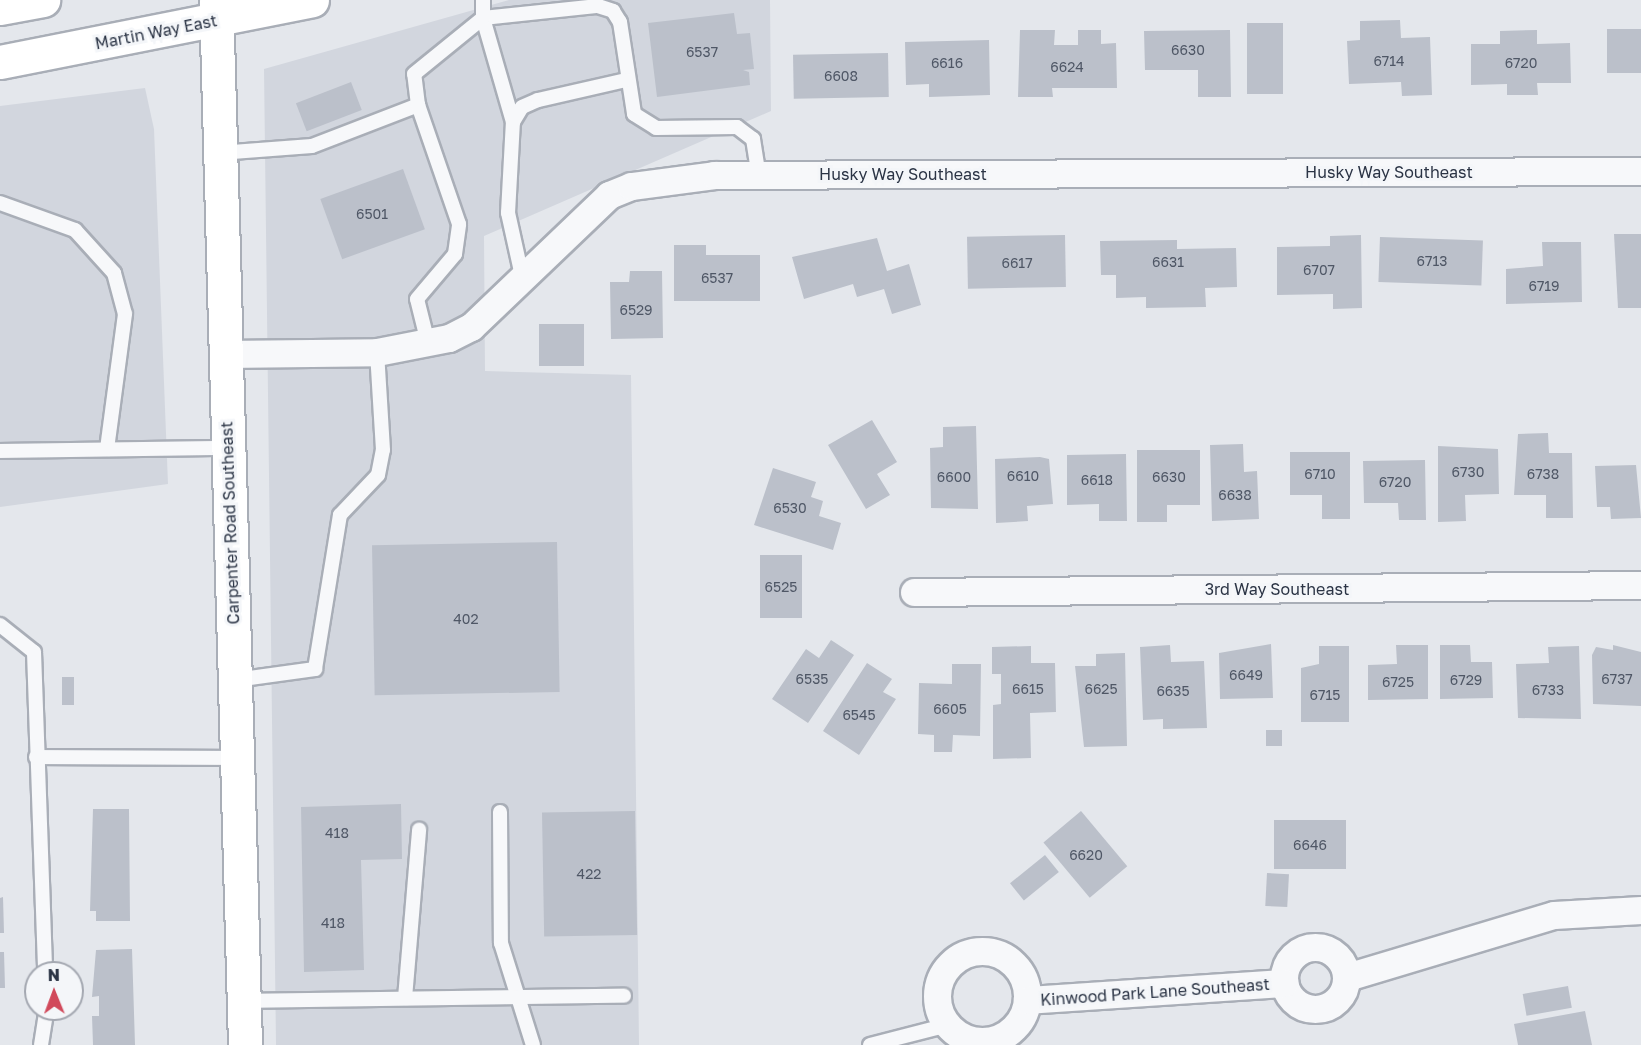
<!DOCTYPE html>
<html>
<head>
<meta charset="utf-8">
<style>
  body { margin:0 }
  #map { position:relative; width:1641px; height:1045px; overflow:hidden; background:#e4e7ec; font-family:"Golos Text",sans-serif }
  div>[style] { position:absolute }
  .built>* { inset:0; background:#d2d6de }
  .building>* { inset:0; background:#bbc0ca; transform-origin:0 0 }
  .roads { filter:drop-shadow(2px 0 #a9aeb7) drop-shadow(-2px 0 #a9aeb7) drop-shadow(0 2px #a9aeb7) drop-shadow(0 -2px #a9aeb7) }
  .lane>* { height:14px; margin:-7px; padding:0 7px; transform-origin:7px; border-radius:7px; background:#f7f8fa }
  .street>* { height:27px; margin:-13.5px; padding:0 13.5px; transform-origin:13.5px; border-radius:13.5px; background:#f7f8fa }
  .street>.ring { margin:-13.5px; padding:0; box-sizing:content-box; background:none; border:27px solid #f7f8fa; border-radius:50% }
  .secondary>* { height:33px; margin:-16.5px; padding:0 16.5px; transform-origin:16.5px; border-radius:16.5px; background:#fff }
  .primary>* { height:33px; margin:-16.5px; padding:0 16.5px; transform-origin:16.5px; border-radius:16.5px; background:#fff }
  span { translate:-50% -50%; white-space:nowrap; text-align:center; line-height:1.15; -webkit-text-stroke:6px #f4f6f9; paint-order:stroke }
  .number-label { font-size:14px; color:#4f5766 }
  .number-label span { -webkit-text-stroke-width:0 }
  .street-label { font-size:16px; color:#2b3445 }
  .north { position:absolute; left:24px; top:961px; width:60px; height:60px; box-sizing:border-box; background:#f4f6f9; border:2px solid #a4a8b1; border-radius:50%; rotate:359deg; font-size:16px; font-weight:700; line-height:24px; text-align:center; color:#2b3445 }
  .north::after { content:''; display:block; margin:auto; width:21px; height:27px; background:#d1495b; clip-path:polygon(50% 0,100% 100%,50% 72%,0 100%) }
</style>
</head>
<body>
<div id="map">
  <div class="built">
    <i style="clip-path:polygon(509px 0,770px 0,771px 111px,484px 236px,485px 371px,631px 375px,639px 1045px,276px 1045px,264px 69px)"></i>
    <i style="clip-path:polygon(145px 88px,154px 129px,168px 484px,0 507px,0 106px)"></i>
  </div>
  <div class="building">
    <i style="clip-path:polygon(734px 13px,737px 34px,750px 33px,754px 69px,743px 70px,749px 72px,750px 85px,657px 97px,648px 23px)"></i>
    <i style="clip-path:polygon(1400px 20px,1401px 38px,1430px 37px,1432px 95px,1402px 96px,1401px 82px,1349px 84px,1347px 41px,1360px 40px,1360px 21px)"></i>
    <i style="left:1247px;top:23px;width:36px;height:71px"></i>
    <i style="left:1607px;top:29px;width:34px;height:44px"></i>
    <i style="clip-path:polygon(1020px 30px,1055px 30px,1054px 45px,1078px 45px,1078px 30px,1101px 30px,1101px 44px,1116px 43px,1117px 88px,1052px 88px,1053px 97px,1018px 97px)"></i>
    <i style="clip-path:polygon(1230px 30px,1231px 97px,1198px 97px,1198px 70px,1145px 70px,1144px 31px)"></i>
    <i style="clip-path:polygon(1537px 30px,1537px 44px,1570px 43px,1571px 83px,1537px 83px,1538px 95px,1507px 95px,1507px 84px,1471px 85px,1471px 44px,1500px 44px,1500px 31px)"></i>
    <i style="clip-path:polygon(989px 40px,990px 95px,929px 97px,929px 84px,906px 85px,905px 42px)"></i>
    <i style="left:888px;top:53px;width:44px;height:95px;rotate:89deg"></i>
    <i style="left:351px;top:82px;width:30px;height:59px;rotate:69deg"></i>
    <i style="left:403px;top:169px;width:64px;height:88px;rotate:70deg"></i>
    <i style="clip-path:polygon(1614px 234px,1641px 234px,1641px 308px,1618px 308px)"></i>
    <i style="left:1065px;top:235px;width:52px;height:98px;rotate:89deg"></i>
    <i style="clip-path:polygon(1361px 235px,1362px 308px,1333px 309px,1333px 294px,1277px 295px,1277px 247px,1330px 246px,1330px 236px)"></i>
    <i style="left:1380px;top:237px;width:103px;height:45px;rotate:2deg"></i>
    <i style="clip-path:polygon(877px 238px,887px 271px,909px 264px,921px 305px,892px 314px,884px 289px,857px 297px,853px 284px,804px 299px,792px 257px)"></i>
    <i style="clip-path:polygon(1177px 240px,1177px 249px,1236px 248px,1237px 287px,1205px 288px,1206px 307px,1146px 308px,1146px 297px,1116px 298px,1116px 275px,1101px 275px,1100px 241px)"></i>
    <i style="clip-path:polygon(1542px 242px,1581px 242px,1582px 302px,1506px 304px,1506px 269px,1543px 266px)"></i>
    <i style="clip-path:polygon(674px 245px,706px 245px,706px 255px,760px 255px,760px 301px,674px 301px)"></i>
    <i style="clip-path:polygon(630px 271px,662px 271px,663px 338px,611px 339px,610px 282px,629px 282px)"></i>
    <i style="left:539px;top:324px;width:45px;height:42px"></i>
    <i style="clip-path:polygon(872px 420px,897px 462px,877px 474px,890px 495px,866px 509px,828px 445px)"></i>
    <i style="clip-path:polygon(976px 426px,978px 509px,931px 508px,930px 448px,943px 447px,943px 427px)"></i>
    <i style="clip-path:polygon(1548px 433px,1549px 453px,1572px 453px,1573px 518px,1546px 518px,1546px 495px,1514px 495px,1518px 434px)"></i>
    <i style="clip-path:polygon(1243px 444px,1244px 472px,1257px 471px,1259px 519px,1212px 521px,1210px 445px)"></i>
    <i style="clip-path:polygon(1438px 446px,1498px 449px,1499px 494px,1465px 495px,1466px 521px,1438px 522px)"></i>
    <i style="clip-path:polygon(1137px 450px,1200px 450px,1200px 505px,1167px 505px,1167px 522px,1137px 522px)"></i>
    <i style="clip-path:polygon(1290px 452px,1350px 452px,1350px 519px,1322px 519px,1322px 495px,1290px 495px)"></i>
    <i style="clip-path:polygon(1126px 454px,1127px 521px,1099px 521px,1099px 504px,1067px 505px,1067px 455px)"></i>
    <i style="clip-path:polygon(1040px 457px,1049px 459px,1053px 504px,1027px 506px,1028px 521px,996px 523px,995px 459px)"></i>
    <i style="clip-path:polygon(1425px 460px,1426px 520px,1399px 520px,1398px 503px,1364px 503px,1363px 461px)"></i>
    <i style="clip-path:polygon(1636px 465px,1641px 518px,1611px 519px,1610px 507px,1597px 507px,1595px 466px)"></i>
    <i style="clip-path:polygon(773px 468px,816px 482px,811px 497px,823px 501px,819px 516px,841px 523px,833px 550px,754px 525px)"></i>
    <i style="left:557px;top:542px;width:150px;height:185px;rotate:89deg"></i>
    <i style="left:760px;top:555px;width:42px;height:63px"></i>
    <i style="clip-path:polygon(831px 640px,854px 655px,808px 723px,772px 699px,806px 649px,819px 658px)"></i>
    <i style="clip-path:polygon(1271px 644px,1273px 698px,1220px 699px,1219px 653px)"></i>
    <i style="clip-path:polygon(1170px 645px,1171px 662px,1204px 661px,1207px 728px,1163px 729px,1163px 719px,1143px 720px,1140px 647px)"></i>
    <i style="clip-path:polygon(1396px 645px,1428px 645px,1428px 699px,1368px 700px,1368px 665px,1397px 664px)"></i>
    <i style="clip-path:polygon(1440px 645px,1470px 645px,1471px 662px,1492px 662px,1493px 698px,1440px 699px)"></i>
    <i style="clip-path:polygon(1613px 645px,1641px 652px,1641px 706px,1593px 704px,1592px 655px,1596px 647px,1613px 650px)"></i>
    <i style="clip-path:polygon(1031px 646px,1031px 663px,1055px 663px,1056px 712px,1030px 713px,1031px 758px,993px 759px,993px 705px,1001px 704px,1001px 674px,992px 674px,992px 647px)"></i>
    <i style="clip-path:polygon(1319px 646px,1349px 646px,1349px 722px,1301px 722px,1301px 668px,1319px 664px)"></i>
    <i style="clip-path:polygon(1579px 646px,1581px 719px,1518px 718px,1516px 664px,1549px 663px,1548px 647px)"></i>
    <i style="clip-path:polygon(1125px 653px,1127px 746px,1084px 747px,1075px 666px,1096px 666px,1096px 654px)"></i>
    <i style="clip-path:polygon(867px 663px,892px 679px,883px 692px,896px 699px,859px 755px,823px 731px)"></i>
    <i style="clip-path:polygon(952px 664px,981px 664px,980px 736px,953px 735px,952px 752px,934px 752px,934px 735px,918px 734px,919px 683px,952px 684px)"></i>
    <i style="left:62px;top:677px;width:12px;height:28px"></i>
    <i style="left:1266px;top:730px;width:16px;height:16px"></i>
    <i style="clip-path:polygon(401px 804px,402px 859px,361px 860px,364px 970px,304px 972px,301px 807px)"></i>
    <i style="clip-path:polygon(93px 809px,129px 809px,130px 921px,96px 921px,96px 911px,90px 911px)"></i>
    <i style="left:635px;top:811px;width:124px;height:93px;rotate:89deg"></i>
    <i style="left:1081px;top:811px;width:72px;height:49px;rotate:50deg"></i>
    <i style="left:1274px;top:820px;width:72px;height:49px"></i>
    <i style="left:1045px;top:855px;width:22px;height:45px;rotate:51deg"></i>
    <i style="left:1267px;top:873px;width:22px;height:33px;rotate:3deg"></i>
    <i style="clip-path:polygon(3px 897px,4px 933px,0 933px,0 898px)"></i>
    <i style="clip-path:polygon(132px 949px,135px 1045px,93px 1045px,92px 1016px,99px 1016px,99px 996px,92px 997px,96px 950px)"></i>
    <i style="clip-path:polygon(0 952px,4px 952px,5px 988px,0 988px)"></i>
    <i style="left:1568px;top:986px;width:22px;height:46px;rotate:80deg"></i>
    <i style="clip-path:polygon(1585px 1011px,1592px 1045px,1518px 1045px,1514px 1024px)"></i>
  </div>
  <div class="roads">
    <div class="lane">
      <i style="left:513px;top:122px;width:108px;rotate:-106.1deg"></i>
      <i style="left:483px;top:18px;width:116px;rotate:-6deg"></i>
      <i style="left:598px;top:6px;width:16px;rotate:18deg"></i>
      <i style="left:613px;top:11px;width:13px;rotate:58deg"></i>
      <i style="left:620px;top:22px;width:93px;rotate:81.3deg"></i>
      <i style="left:634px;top:114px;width:26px;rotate:32deg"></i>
      <i style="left:656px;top:128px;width:81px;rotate:-0.7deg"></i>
      <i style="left:737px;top:127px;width:20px;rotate:37deg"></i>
      <i style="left:753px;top:139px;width:36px;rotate:81deg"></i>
      <i style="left:219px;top:153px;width:93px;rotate:-4.3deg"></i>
      <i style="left:312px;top:146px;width:114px;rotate:-21.1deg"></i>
      <i style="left:0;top:203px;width:80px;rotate:19.8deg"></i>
      <i style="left:75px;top:230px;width:58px;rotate:47.8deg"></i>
      <i style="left:114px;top:273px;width:42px;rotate:75deg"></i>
      <i style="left:125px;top:314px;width:136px;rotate:97.6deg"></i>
      <i style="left:522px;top:276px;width:65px;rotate:-102.5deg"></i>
      <i style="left:508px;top:213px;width:91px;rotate:-86.9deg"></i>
      <i style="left:513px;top:122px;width:17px;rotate:-59deg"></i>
      <i style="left:522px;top:107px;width:17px;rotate:-24deg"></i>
      <i style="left:538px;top:100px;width:90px;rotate:-12.8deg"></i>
      <i style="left:428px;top:343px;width:45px;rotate:-104deg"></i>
      <i style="left:417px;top:299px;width:59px;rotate:-49.8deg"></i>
      <i style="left:455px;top:254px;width:30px;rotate:-82deg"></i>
      <i style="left:459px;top:224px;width:126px;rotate:-109deg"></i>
      <i style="left:418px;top:105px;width:31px;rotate:-97deg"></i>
      <i style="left:414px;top:74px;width:89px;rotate:-39.1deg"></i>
      <i style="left:483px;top:18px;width:18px;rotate:-90deg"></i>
      <i style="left:0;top:451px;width:227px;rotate:-0.8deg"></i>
      <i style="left:0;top:625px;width:43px;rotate:38.5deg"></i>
      <i style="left:34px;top:652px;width:321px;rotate:88deg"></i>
      <i style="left:235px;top:680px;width:81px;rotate:-7.8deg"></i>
      <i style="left:315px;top:669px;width:156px;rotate:-80.8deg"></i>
      <i style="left:340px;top:515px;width:55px;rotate:-46.5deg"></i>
      <i style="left:378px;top:475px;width:25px;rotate:-79deg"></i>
      <i style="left:383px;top:450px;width:98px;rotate:-93.5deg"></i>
      <i style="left:36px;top:757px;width:201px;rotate:0.3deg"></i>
      <i style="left:500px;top:812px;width:131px;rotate:89.6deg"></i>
      <i style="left:501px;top:943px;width:107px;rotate:72.6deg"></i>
      <i style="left:405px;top:998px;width:169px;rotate:-85.2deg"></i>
      <i style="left:244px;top:1001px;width:380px;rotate:-0.8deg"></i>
      <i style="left:41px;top:1045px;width:36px;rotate:-81deg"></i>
      <i style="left:870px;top:1045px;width:81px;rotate:-14.4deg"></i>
    </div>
    <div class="street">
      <i style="left:224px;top:354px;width:153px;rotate:-0.7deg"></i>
      <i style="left:377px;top:352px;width:73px;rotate:-11deg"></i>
      <i style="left:449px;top:338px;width:25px;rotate:-27deg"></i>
      <i style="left:471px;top:327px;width:191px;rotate:-43.7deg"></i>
      <i style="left:609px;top:195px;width:24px;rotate:-22deg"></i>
      <i style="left:631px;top:186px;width:84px;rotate:-7.5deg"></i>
      <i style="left:714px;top:175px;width:927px;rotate:-0.25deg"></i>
      <i style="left:914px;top:592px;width:727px;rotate:-0.55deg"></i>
      <i class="ring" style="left:1284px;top:947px;width:35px;height:35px"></i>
      <i class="ring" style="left:937px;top:951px;width:63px;height:63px"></i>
      <i style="left:1347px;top:977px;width:216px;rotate:-16.7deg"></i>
      <i style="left:1554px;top:915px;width:87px;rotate:-3.3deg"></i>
      <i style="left:1027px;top:1000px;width:258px;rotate:-3.8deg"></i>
    </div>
    <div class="secondary">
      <i style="left:216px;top:0;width:1045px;rotate:88.41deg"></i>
    </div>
    <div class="primary">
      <i style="left:0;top:8px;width:44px;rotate:-10.5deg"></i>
      <i style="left:0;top:62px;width:318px;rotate:-11.2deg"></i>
    </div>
  </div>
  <div class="number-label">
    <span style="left:1188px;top:50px">6630</span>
    <span style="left:702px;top:52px">6537</span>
    <span style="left:1389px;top:61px">6714</span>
    <span style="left:947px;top:63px">6616</span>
    <span style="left:1521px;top:63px">6720</span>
    <span style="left:1067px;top:67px">6624</span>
    <span style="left:841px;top:76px">6608</span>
    <span style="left:372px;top:214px">6501</span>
    <span style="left:1432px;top:261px">6713</span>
    <span style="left:1168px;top:262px">6631</span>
    <span style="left:1017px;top:263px">6617</span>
    <span style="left:1319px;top:270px">6707</span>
    <span style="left:717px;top:278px">6537</span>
    <span style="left:1544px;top:286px">6719</span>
    <span style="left:636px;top:310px">6529</span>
    <span style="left:1468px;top:472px">6730</span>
    <span style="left:1320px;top:474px">6710</span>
    <span style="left:1543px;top:474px">6738</span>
    <span style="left:1023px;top:476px">6610</span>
    <span style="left:954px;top:477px">6600</span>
    <span style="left:1169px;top:477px">6630</span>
    <span style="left:1097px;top:480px">6618</span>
    <span style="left:1395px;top:482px">6720</span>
    <span style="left:1235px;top:495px">6638</span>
    <span style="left:790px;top:508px">6530</span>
    <span style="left:781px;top:587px">6525</span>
    <span style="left:466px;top:619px">402</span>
    <span style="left:1246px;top:675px">6649</span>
    <span style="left:812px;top:679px">6535</span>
    <span style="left:1617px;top:679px">6737</span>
    <span style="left:1466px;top:680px">6729</span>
    <span style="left:1398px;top:682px">6725</span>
    <span style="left:1028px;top:689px">6615</span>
    <span style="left:1101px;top:689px">6625</span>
    <span style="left:1548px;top:690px">6733</span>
    <span style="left:1173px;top:691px">6635</span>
    <span style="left:1325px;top:695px">6715</span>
    <span style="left:950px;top:709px">6605</span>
    <span style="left:859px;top:715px">6545</span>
    <span style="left:337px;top:833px">418</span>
    <span style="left:1310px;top:845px">6646</span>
    <span style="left:1086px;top:855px">6620</span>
    <span style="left:589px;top:874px">422</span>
    <span style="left:333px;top:923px">418</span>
  </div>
  <div class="street-label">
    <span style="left:156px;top:32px;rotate:-11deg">Martin Way East</span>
    <span style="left:1389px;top:172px">Husky Way Southeast</span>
    <span style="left:903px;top:174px">Husky Way Southeast</span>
    <span style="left:230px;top:523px;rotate:-92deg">Carpenter Road Southeast</span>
    <span style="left:1277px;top:589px">3rd Way Southeast</span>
    <span style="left:1155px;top:992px;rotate:-4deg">Kinwood Park Lane Southeast</span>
  </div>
  <div class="north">N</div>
</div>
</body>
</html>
